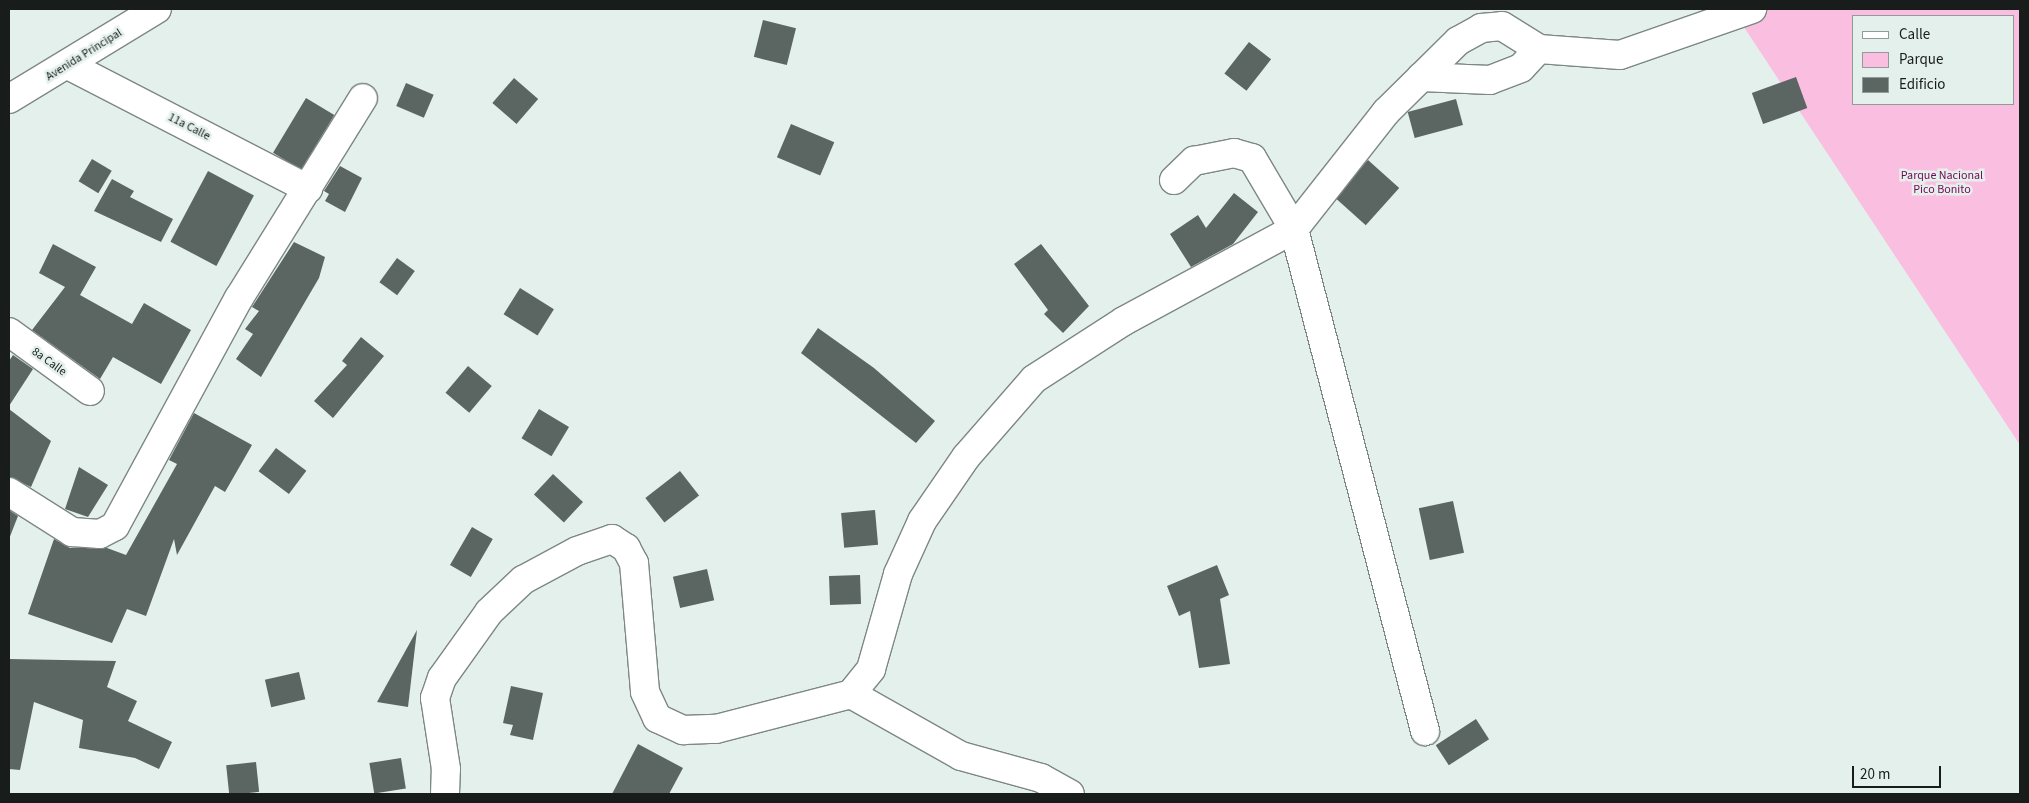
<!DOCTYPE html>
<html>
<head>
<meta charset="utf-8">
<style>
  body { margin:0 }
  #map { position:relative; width:2029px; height:803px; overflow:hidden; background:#e4f0ec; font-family:"Source Sans 3",sans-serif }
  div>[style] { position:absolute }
  .green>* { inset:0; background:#fabfe0 }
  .building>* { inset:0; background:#5b6562; transform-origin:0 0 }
  .roads { filter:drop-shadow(1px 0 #7d8784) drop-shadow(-1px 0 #7d8784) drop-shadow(0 1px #7d8784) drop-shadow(0 -1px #7d8784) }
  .minor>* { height:28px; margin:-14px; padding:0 14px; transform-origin:14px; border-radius:14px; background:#fff }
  span { translate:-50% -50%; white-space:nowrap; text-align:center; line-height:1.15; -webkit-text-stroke:5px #e4f0ec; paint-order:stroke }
  .street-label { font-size:12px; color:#181c1b }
  .park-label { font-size:12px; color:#750756 }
  .frame { position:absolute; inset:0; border:10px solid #181c1b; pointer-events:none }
  .legend { position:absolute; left:1852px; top:15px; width:162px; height:90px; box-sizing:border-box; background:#e4f0ec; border:1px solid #929b98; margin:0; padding:6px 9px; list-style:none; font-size:15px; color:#181c1b }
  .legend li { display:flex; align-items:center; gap:10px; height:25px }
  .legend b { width:25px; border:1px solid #929b98 }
  .scale { position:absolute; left:1852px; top:766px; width:89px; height:22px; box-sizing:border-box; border:2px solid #181c1b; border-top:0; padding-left:6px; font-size:15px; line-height:18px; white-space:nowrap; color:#181c1b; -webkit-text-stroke:4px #e4f0ec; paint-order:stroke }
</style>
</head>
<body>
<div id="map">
  <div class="green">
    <i style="clip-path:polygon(evenodd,1732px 9px,2020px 9px,2020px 445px,1732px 9px,1853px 16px,2013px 16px,2013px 104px,1853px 104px,1853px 16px)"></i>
  </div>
  <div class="building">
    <i style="left:763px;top:20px;width:34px;height:38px;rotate:14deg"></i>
    <i style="left:1249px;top:42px;width:28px;height:40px;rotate:38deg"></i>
    <i style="left:1796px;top:77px;width:33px;height:47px;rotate:70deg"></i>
    <i style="left:514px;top:78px;width:32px;height:33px;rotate:41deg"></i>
    <i style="left:406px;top:83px;width:30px;height:25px;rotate:23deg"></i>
    <i style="left:306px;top:98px;width:33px;height:64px;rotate:31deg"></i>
    <i style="left:1456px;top:99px;width:27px;height:50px;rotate:75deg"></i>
    <i style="left:791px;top:124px;width:47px;height:36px;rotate:23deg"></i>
    <i style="left:92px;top:159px;width:23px;height:26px;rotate:31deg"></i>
    <i style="left:1368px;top:160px;width:42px;height:50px;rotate:42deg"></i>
    <i style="clip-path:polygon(340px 166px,362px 178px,345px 212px,325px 201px,329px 194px,324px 191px)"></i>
    <i style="left:208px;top:171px;width:52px;height:80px;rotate:28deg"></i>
    <i style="clip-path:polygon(112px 179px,134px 191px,130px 197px,173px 219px,161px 242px,94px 211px)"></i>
    <i style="clip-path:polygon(1234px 193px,1258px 212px,1233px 244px,1191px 267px,1170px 234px,1198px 215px,1206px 228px)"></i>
    <i style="clip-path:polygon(294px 242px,325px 257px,319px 278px,261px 377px,236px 359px,253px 334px,245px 329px,259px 311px,252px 307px)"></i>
    <i style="clip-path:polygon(53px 244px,96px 267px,80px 295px,132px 324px,144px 303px,191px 330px,161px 384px,113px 357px,100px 379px,32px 330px,65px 287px,39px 273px)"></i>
    <i style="clip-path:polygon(1041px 244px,1089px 306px,1063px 333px,1044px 314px,1048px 310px,1014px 264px)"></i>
    <i style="left:397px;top:258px;width:22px;height:30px;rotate:36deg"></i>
    <i style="left:520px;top:288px;width:40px;height:31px;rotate:32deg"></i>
    <i style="clip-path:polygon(818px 328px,874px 368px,935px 421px,916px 443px,801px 353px)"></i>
    <i style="clip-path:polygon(361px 337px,384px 356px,333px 418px,314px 401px,347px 365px,342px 361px)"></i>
    <i style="clip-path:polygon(13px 355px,33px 369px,9px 406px,9px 361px)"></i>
    <i style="left:468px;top:366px;width:31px;height:35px;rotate:40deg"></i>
    <i style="clip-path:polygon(9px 409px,51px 441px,31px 487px,9px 477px)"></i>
    <i style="left:539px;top:409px;width:35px;height:34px;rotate:31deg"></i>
    <i style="clip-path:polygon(194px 413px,252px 445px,225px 492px,215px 486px,177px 555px,174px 539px,146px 616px,127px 609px,112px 643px,28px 614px,54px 539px,70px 548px,107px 548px,126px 555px,177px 464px,169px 460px)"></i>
    <i style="left:276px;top:448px;width:38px;height:29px;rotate:37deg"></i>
    <i style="clip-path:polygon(79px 467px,108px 485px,88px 517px,65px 509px)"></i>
    <i style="left:680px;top:471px;width:31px;height:44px;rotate:52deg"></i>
    <i style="left:553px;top:474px;width:41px;height:28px;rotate:43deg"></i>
    <i style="left:1453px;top:501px;width:53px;height:35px;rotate:78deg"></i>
    <i style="clip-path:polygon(9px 510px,18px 516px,9px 539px)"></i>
    <i style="left:875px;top:510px;width:35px;height:34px;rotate:85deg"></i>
    <i style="left:472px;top:527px;width:24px;height:44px;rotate:30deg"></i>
    <i style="clip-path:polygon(1217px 565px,1229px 595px,1220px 599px,1230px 664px,1199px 668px,1190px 611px,1179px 616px,1167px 586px)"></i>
    <i style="left:707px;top:569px;width:32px;height:35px;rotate:77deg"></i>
    <i style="left:860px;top:575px;width:29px;height:31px;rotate:88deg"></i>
    <i style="clip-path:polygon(417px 630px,408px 707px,377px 702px)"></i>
    <i style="clip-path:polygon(9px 659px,116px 661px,107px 687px,137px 701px,128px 721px,172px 742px,159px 769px,135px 758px,79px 748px,83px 720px,34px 702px,20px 770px,9px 769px)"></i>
    <i style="left:299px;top:672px;width:28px;height:35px;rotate:77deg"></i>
    <i style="clip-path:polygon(511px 686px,543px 693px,533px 740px,510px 735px,513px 725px,503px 723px)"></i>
    <i style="left:1476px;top:719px;width:24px;height:48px;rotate:57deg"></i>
    <i style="clip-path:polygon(638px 744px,683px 768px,669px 794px,612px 794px)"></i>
    <i style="left:401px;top:758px;width:31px;height:32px;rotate:81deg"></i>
    <i style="left:256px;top:762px;width:30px;height:30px;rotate:84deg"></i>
  </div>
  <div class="roads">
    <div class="minor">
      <i style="left:70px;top:66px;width:268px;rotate:27.3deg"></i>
      <i style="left:1421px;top:77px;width:69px;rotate:2.5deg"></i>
      <i style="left:1490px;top:80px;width:33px;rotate:-21deg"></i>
      <i style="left:1521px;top:68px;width:26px;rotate:-47deg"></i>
      <i style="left:9px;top:99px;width:173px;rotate:-31.3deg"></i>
      <i style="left:1174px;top:180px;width:28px;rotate:-44deg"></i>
      <i style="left:1194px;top:161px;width:41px;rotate:-11.3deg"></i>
      <i style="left:1234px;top:153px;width:19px;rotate:16deg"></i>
      <i style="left:1252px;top:158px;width:82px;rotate:59.4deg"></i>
      <i style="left:1294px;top:229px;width:519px;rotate:75.37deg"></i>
      <i style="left:9px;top:332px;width:100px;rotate:36.1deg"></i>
      <i style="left:9px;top:492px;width:75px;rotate:32.4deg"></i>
      <i style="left:72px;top:532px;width:28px;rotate:4deg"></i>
      <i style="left:100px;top:534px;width:17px;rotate:-28deg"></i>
      <i style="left:115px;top:526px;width:260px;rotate:-61.5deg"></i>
      <i style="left:239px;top:298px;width:235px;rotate:-58.2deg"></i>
      <i style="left:851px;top:694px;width:126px;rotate:29.4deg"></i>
      <i style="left:961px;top:756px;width:83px;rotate:15.4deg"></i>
      <i style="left:1041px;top:778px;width:33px;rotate:29deg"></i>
      <i style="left:445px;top:794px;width:25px;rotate:-88deg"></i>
      <i style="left:446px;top:769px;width:72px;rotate:-98.8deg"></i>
      <i style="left:435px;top:698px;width:21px;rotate:-71deg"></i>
      <i style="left:442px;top:678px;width:81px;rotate:-54.5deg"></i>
      <i style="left:489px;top:612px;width:47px;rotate:-43.3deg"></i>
      <i style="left:523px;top:580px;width:61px;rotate:-28.2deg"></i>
      <i style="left:577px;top:551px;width:37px;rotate:-19deg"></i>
      <i style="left:612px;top:539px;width:17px;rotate:33deg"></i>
      <i style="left:626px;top:548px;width:17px;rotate:62deg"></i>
      <i style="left:634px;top:563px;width:129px;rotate:85.1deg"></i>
      <i style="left:645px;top:692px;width:29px;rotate:65deg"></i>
      <i style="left:657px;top:718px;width:29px;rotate:25deg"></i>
      <i style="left:683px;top:730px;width:33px;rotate:-2deg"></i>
      <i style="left:716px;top:729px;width:139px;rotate:-14.5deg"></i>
      <i style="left:851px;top:694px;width:32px;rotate:-51deg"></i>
      <i style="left:871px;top:669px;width:99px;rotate:-74.1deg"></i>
      <i style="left:898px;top:574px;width:58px;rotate:-65.6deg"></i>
      <i style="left:922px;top:521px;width:78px;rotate:-55.5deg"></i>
      <i style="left:966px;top:457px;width:103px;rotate:-48.9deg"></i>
      <i style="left:1034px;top:379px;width:107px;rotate:-32.8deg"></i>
      <i style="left:1124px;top:321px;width:193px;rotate:-28.4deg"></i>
      <i style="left:1294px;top:229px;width:149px;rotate:-51.8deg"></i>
      <i style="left:1386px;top:112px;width:101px;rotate:-44.6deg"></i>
      <i style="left:1458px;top:41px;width:26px;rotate:-29deg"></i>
      <i style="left:1481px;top:28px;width:21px;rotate:-5deg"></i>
      <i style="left:1502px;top:26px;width:44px;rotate:31.9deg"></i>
      <i style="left:1539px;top:49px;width:81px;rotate:4.2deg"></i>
      <i style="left:1620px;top:55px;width:140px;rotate:-19.2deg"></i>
    </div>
  </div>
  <div class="street-label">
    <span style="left:84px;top:55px;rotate:-32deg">Avenida Principal</span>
    <span style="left:189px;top:127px;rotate:27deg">11a Calle</span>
    <span style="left:49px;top:362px;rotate:36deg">8a Calle</span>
  </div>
  <div class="park-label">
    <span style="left:1942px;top:183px">Parque Nacional<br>Pico Bonito</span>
  </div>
  <div class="frame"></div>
  <ul class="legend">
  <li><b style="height:6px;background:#fff"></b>Calle</li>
  <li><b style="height:14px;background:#fabfe0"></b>Parque</li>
  <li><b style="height:14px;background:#5b6562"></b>Edificio</li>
  </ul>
  <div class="scale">20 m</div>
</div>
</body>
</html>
